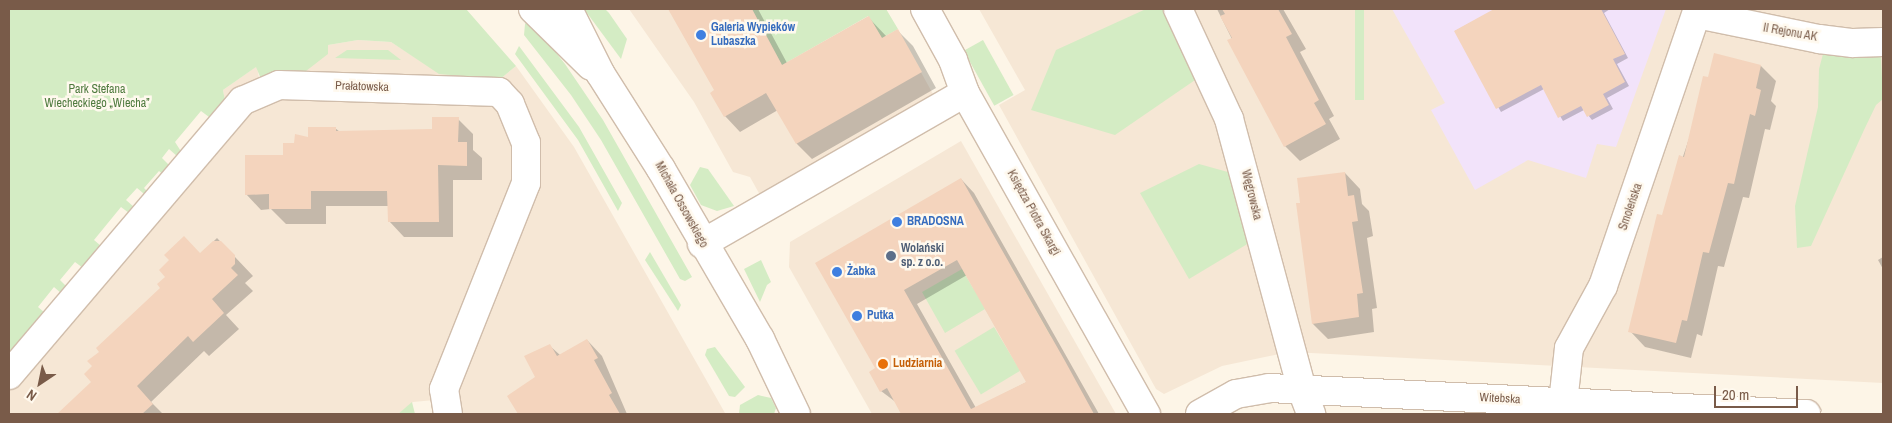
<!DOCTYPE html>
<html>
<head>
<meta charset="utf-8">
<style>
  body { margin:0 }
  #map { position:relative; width:1892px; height:423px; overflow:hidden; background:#fdf5e7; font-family:"Archivo Narrow",sans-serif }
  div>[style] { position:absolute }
  .residential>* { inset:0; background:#f6e7d5 }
  .education>* { inset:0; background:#f2e3fa }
  .green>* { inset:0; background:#d4ecc4; transform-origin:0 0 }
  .shadow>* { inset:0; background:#0003 }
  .building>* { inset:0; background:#f4d4bd }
  .roads { filter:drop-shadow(1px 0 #d0bdab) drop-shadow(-1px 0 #d0bdab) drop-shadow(0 1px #d0bdab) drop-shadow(0 -1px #d0bdab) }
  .minor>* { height:28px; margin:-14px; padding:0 14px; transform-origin:14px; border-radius:14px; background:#fff }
  .dots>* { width:14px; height:14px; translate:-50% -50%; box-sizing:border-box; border:2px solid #fff9ee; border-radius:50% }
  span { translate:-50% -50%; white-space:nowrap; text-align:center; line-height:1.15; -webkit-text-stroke:5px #fff9ee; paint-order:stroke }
  .shop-label { font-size:12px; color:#366cbe; font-weight:700 }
  .left { translate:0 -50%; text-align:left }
  .street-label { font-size:12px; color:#795b49 }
  .park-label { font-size:12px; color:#4e7a3e }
  .service-label { font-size:12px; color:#4e5e75; font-weight:700 }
  .food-label { font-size:12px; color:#c56008; font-weight:700 }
  .frame { position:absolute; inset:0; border:10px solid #795b49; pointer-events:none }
  .north { position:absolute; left:15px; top:358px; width:50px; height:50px; -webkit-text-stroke:4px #fff9ee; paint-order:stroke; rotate:214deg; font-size:14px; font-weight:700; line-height:20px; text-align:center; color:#795b49 }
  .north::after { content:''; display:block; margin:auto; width:18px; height:22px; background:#795b49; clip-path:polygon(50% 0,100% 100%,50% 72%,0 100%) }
  .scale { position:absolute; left:1714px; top:386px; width:84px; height:22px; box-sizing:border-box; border:2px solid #795b49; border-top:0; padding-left:6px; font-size:15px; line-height:18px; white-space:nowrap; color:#795b49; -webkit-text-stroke:4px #fff9ee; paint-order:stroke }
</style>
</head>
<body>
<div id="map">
  <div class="residential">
    <i style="clip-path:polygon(629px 9px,886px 9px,933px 94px,760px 195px,750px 177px,733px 172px,694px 102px)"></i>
    <i style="clip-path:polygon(979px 9px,1883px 9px,1883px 383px,1311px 353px,1284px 353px,1222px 366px,1164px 394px,1156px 389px,999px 105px,1025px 90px)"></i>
    <i style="clip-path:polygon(358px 40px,391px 42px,439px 73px,473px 77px,494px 84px,516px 66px,574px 147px,725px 413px,458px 414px,456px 398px,413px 402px,398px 414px,9px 414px,9px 366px,226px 106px,223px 90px,257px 66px,259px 78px,328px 45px)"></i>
    <i style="clip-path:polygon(961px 141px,1116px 414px,872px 414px,789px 267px,790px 242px)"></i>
  </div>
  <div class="education">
    <i style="clip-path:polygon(1392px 9px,1666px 9px,1616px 147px,1597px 144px,1586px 178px,1528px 160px,1475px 190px,1431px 110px,1445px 103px)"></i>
  </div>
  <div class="green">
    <i style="clip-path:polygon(9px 9px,466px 9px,516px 66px,494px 84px,473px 77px,439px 74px,391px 42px,358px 40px,328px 45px,328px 54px,306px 71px,261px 79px,256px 67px,223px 90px,226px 106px,222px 102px,209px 117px,201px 111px,175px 142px,184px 156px,178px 157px,169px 149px,162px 158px,170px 166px,166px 177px,159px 171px,144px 188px,151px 195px,149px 198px,137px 188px,126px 200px,134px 207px,129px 213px,121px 207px,94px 240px,101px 246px,83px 268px,75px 262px,60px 280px,67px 287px,62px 294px,54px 287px,38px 307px,45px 313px,9px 357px)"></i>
    <i style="clip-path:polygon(584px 9px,605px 9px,609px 13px,627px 39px,621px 59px)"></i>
    <i style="clip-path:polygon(752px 9px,886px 9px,898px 29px,882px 38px,868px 16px,782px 65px)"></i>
    <i style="clip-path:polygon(1146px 9px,1163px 9px,1168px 12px,1198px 78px,1115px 135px,1031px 110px,1056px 50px)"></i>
    <i style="left:1355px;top:9px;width:9px;height:91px"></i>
    <i style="clip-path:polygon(529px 19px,565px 64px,603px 120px,692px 277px,685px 281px,680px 279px,601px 140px,571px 95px,524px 35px,525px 24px)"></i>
    <i style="left:983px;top:40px;width:63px;height:22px;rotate:61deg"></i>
    <i style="clip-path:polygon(519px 46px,579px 127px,622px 203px,618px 211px,578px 140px,515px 54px)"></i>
    <i style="clip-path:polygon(347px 50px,388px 50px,401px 60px,335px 58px)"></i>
    <i style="clip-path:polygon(1823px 54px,1881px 57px,1883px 99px,1876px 105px,1864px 130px,1811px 246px,1797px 248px,1795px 206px,1818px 107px,1819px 69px)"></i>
    <i style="clip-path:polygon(1199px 164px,1235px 174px,1254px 240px,1189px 279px,1140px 193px)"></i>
    <i style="clip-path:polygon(700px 167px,708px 169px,734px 206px,717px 211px,701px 205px,690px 185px)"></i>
    <i style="clip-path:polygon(650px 252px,681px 305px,678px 311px,645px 260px)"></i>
    <i style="clip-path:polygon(761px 260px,771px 282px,767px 285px,760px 302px,744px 269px)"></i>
    <i style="clip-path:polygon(1011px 266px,1051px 336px,1013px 357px,985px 309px,945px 333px,922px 292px,962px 269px,973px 288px)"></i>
    <i style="left:994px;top:327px;width:51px;height:46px;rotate:59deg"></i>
    <i style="clip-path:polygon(715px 347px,745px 387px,735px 397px,729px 396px,705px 355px,707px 349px)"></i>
    <i style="clip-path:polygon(758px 395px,771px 398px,776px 408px,774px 414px,739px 414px,740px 405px)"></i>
    <i style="clip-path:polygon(412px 402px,415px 414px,398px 414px)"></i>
  </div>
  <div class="shadow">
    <i style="clip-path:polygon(670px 9px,758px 9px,787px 63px,868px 17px,887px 37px,897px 30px,913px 46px,936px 88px,812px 159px,797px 144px,778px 110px,740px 132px,725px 116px,712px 93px,716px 90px)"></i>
    <i style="clip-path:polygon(1217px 9px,1283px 9px,1306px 49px,1300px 52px,1334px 116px,1329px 119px,1340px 139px,1300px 161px,1285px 146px)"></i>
    <i style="clip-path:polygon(1496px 9px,1610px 9px,1604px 13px,1628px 58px,1617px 64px,1629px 86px,1607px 98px,1613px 109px,1592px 120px,1584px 110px,1563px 121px,1544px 89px,1501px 112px,1455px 31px)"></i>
    <i style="clip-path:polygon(1761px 66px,1776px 81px,1771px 101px,1776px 106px,1770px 130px,1765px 129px,1749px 198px,1743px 197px,1724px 267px,1718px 266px,1702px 336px,1697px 334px,1691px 358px,1645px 347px,1630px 331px,1663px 216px,1709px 79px)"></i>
    <i style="clip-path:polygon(458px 119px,473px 134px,473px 150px,482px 158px,482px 180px,453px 180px,453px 237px,404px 237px,389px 221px,389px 206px,326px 206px,326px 224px,286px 224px,271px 209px,261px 210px,246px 194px,295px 145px,335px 128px,340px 132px,433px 130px)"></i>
    <i style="clip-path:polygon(1345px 173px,1360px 189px,1362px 204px,1369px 211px,1373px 236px,1367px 238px,1377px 308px,1372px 309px,1374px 332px,1328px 339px,1313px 324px,1301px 204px)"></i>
    <i style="clip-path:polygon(evenodd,961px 179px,974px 193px,1099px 414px,903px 414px,897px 403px,881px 391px,877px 368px,817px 264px,961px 179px,967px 275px,1027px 382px,976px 408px,917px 304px,967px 275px)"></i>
    <i style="clip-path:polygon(217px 238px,253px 276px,245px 283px,253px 291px,226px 315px,239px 329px,209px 356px,204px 351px,151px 402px,163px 414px,59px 414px,93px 382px,101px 352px)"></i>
    <i style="clip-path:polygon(1883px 257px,1883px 269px,1878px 260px)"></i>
    <i style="clip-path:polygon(587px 340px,602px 356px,627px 414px,519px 414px,509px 396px,537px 378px,550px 346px,560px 355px)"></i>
  </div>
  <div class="building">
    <i style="clip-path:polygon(668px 9px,752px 9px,782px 65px,869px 16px,882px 38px,898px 29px,922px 72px,796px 144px,766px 93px,724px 117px,710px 93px,714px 90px)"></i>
    <i style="clip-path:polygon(1222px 9px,1278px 9px,1292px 34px,1286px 37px,1319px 100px,1314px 103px,1326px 124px,1284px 147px,1227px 40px,1232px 38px,1220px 16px,1225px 14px)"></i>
    <i style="clip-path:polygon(1494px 9px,1601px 9px,1625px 54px,1613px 59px,1625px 82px,1603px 94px,1609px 105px,1587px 117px,1581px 106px,1558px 118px,1541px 85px,1496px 109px,1454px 31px)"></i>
    <i style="clip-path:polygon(1714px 53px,1761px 65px,1756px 88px,1761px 90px,1755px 116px,1750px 114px,1734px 184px,1728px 183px,1709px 253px,1703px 252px,1687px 321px,1682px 320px,1676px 343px,1628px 332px,1657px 214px,1662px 215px,1679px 155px,1684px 157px,1703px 76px,1708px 77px)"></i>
    <i style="clip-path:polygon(432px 117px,459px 117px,458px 142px,467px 142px,467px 166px,438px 165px,439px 222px,388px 222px,387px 191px,311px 191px,311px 209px,269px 209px,269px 194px,245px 195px,245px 155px,283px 155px,283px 143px,294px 143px,295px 134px,308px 137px,308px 127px,336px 127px,336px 131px,432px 129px)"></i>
    <i style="clip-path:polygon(1345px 172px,1348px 196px,1354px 195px,1358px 221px,1352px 222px,1363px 293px,1357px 294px,1359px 317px,1312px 324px,1296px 203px,1300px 203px,1297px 178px)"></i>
    <i style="clip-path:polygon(evenodd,961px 178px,1065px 361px,1094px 414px,901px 414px,887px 388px,880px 392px,869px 372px,875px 368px,815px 263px,961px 178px,957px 260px,1026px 382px,971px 409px,904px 290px,957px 260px)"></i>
    <i style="clip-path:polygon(184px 236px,200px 253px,213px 241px,221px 241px,235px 255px,235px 264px,231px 268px,238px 275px,212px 299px,224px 313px,193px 342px,188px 336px,137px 386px,153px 404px,142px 414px,57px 414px,91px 382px,84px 374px,92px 366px,87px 361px,99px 352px,96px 348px,160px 288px,157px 284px,165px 277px,159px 270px,169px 260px,164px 255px)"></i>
    <i style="clip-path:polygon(587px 339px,598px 358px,594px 360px,612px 393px,609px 395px,620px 414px,518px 414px,507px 396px,535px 377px,524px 356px,550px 344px,557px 356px)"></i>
  </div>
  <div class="roads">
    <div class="minor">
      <i style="left:533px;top:9px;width:81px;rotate:44.5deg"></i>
      <i style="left:568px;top:9px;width:72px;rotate:63.4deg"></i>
      <i style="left:600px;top:73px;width:114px;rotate:57.6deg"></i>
      <i style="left:661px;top:169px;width:197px;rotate:59.8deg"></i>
      <i style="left:760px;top:339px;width:83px;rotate:64.4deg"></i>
      <i style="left:925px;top:9px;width:58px;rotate:61.2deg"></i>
      <i style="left:953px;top:60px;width:35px;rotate:70deg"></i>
      <i style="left:965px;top:93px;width:369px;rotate:60.6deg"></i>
      <i style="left:1178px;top:9px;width:121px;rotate:65.1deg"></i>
      <i style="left:1229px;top:119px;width:281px;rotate:74.9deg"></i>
      <i style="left:1302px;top:390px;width:26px;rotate:69deg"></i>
      <i style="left:1697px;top:14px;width:125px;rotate:11.6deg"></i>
      <i style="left:1819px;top:39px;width:34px;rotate:7deg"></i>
      <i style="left:1853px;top:43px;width:30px;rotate:-2deg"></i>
      <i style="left:702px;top:244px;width:303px;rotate:-29.9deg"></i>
      <i style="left:9px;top:375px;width:360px;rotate:-49.6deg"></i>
      <i style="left:242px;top:101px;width:40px;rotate:-23.4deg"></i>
      <i style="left:279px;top:85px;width:220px;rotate:1.8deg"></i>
      <i style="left:499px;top:92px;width:16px;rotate:47deg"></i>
      <i style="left:510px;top:104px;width:42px;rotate:67.7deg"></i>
      <i style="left:526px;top:143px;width:40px;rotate:90deg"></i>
      <i style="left:526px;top:183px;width:222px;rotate:111.7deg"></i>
      <i style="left:444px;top:389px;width:25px;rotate:81deg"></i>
      <i style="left:1563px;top:403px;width:55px;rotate:-83.8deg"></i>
      <i style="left:1569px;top:348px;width:71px;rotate:-61.3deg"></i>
      <i style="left:1603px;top:286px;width:293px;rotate:-71.1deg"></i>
      <i style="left:1200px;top:414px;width:41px;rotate:-29.1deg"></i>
      <i style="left:1236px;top:394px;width:34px;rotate:-10deg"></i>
      <i style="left:1269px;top:388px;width:538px;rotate:2.77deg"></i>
    </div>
  </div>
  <div class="dots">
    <i style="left:701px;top:35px;background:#3f7fe0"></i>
    <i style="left:897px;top:222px;background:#3f7fe0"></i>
    <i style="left:891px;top:256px;background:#5c6f8a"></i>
    <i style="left:837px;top:272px;background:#3f7fe0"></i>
    <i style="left:857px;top:316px;background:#3f7fe0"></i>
    <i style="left:883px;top:364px;background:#e8710a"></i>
  </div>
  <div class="shop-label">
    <span class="left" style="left:711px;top:35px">Galeria Wypieków<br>Lubaszka</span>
    <span class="left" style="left:907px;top:222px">BRADOSNA</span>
    <span class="left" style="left:847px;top:272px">Żabka</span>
    <span class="left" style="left:867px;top:316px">Putka</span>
  </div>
  <div class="street-label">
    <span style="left:1790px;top:33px;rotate:10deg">II Rejonu AK</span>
    <span style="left:362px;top:87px;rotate:2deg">Prałatowska</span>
    <span style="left:1251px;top:195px;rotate:76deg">Węgrowska</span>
    <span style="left:681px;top:205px;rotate:61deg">Michała Ossowskiego</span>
    <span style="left:1631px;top:207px;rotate:-71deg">Smoleńska</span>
    <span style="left:1033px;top:213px;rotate:61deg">Księdza Piotra Skargi</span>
    <span style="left:1500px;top:399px;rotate:3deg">Witebska</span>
  </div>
  <div class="park-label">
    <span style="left:97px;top:97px">Park Stefana<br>Wiecheckiego „Wiecha”</span>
  </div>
  <div class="service-label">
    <span class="left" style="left:901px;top:256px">Wolański<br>sp. z o.o.</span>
  </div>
  <div class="food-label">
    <span class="left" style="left:893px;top:364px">Ludziarnia</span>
  </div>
  <div class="frame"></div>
  <div class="north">N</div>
  <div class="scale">20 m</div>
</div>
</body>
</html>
